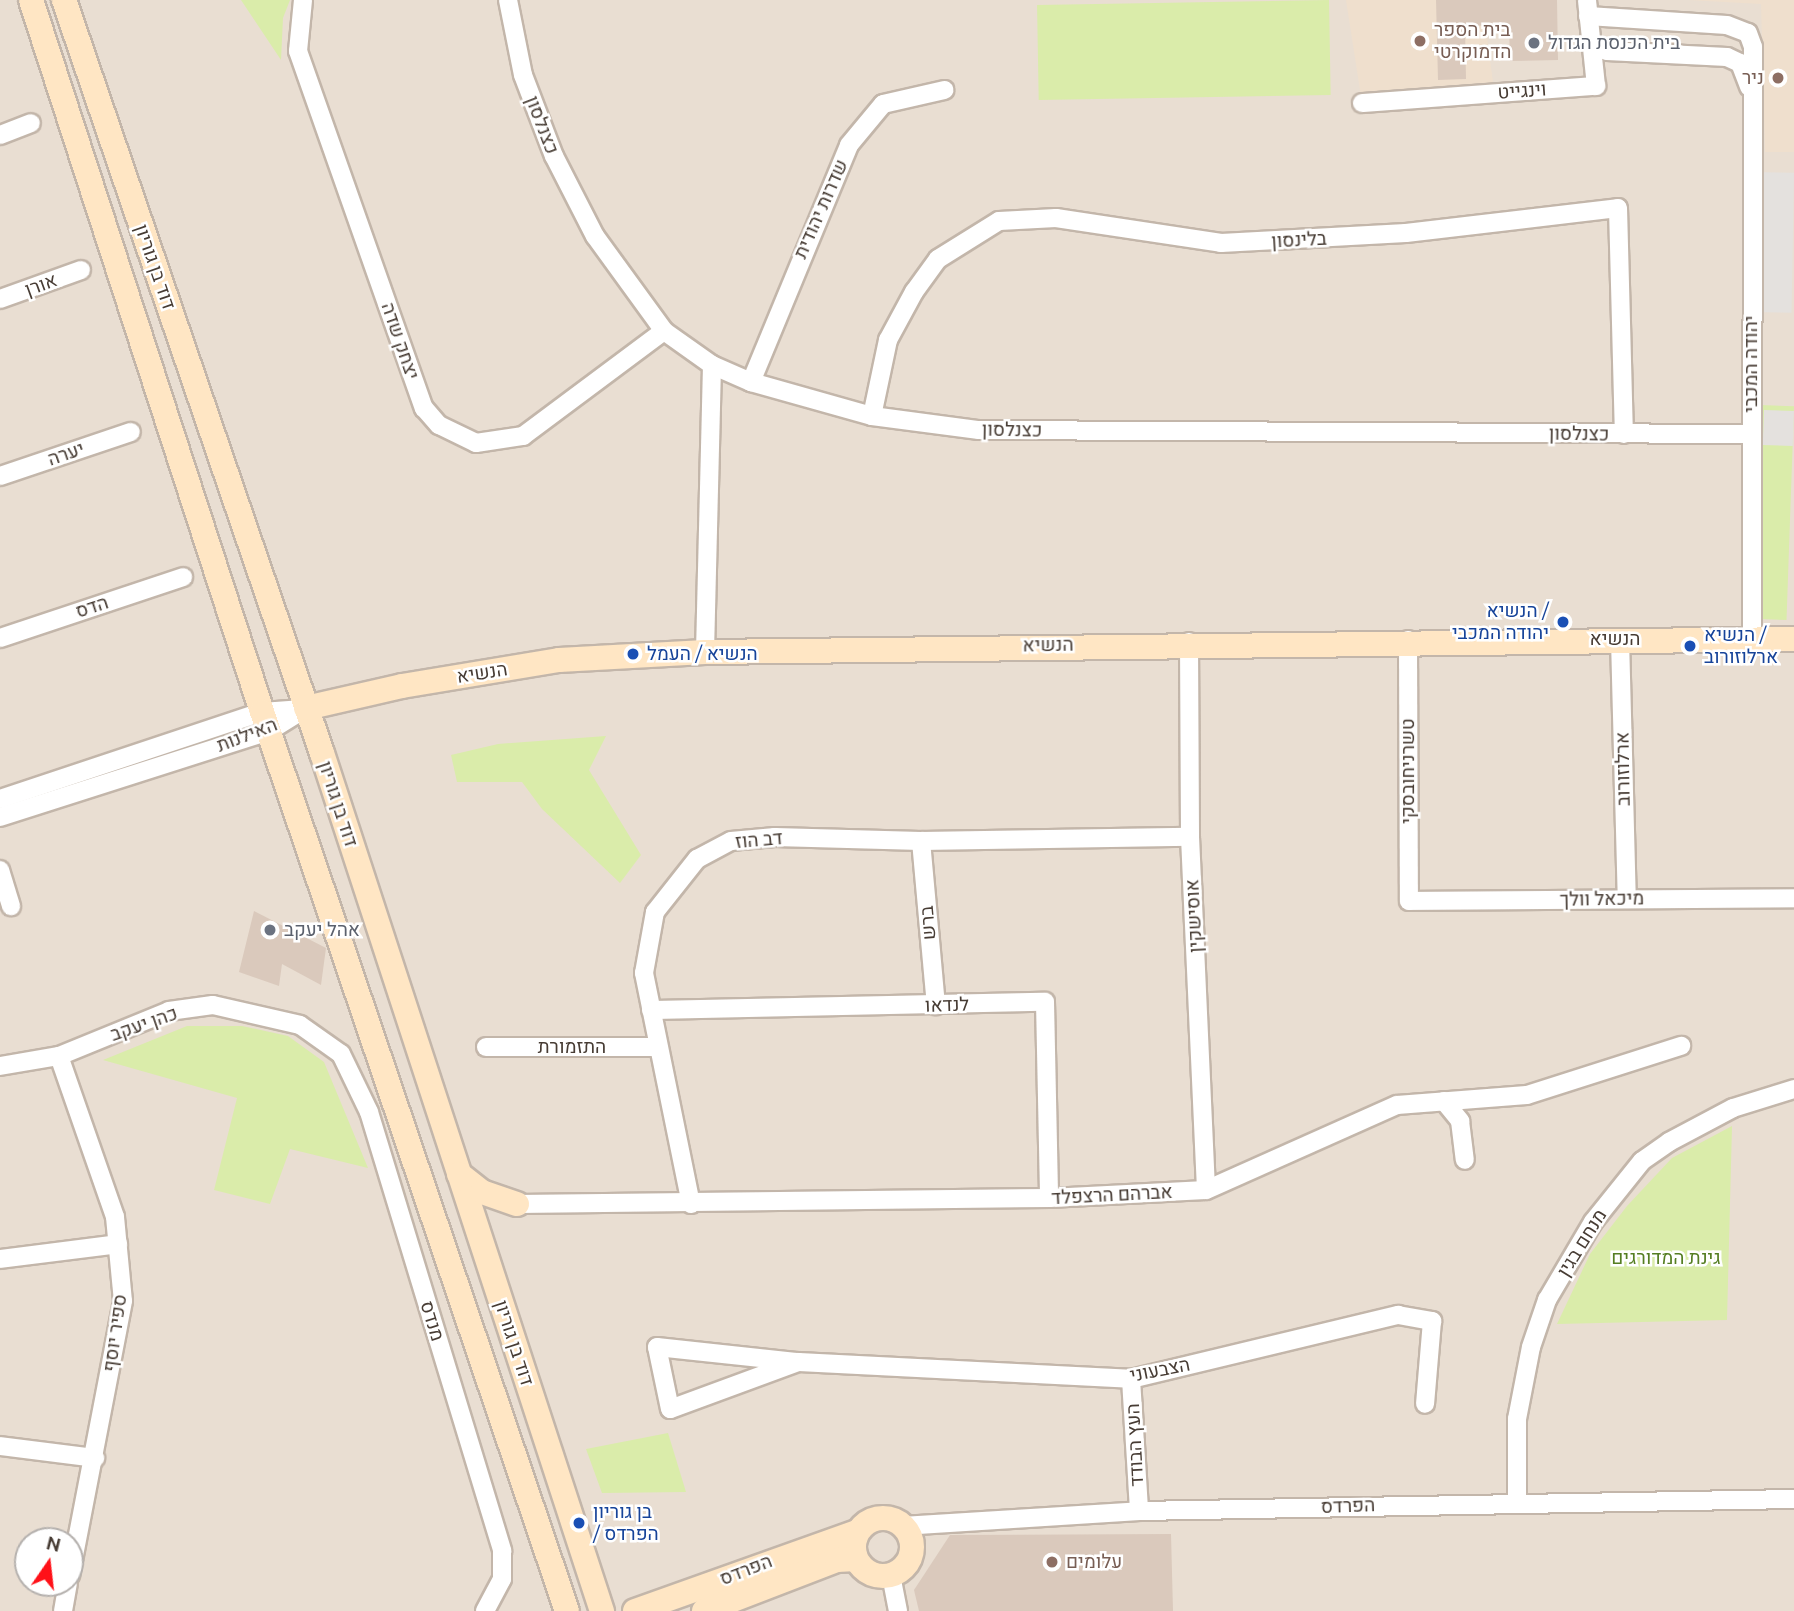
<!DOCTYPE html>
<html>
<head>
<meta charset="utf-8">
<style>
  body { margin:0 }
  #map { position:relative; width:1794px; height:1611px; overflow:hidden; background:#f4ede5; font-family:Ubuntu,Heebo,sans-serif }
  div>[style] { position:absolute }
  .residential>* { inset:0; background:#e9ded2 }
  .education>* { inset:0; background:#efdfcd }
  .green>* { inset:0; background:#daecaa; transform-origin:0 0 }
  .parking>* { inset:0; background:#e4e1de; transform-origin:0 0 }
  .building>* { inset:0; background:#dac9bc }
  .roads { filter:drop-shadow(2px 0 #c3b6aa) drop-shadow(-2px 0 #c3b6aa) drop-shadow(0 2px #c3b6aa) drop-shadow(0 -2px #c3b6aa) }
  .street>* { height:18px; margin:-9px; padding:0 9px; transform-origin:9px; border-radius:9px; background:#fff }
  .secondary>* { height:24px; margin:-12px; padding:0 12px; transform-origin:12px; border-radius:12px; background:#ffe6c4 }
  .secondary>.ring { margin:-12px; padding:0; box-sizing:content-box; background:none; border:24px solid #ffe6c4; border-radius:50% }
  .dots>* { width:19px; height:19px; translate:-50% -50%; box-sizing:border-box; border:4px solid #fff; border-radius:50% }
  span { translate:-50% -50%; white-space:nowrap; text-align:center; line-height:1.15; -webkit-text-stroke:5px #fff; paint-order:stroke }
  .education-label { font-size:19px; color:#785e54 }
  .left { translate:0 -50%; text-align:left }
  .right { translate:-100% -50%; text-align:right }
  .worship-label { font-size:19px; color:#5b616d }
  .street-label { font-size:19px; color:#473c34 }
  .transit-label { font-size:19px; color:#164399 }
  .park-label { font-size:19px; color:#557e22 }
  .north { position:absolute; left:14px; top:1527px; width:70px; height:70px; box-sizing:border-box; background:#fff; border:2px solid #b5b1ae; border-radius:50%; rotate:14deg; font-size:19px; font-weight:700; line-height:28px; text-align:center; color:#473c34 }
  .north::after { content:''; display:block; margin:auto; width:24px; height:32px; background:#ff1118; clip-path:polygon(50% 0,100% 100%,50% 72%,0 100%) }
</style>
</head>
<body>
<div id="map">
  <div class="residential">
    <i style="clip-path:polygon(evenodd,0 0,1794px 0,1794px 1611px,0 1611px,0 0,28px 1541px,70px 1541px,70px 1583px,28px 1583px,28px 1541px)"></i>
  </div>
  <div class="education">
    <i style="clip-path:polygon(1346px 0,1482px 0,1493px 82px,1362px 103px)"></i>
    <i style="clip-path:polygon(1688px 0,1794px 0,1794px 152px,1765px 152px,1761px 4px)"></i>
  </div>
  <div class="green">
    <i style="clip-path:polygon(241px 0,290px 0,283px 18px,281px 60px)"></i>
    <i style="left:1329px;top:0;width:95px;height:292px;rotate:89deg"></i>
    <i style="left:1760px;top:405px;width:34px;height:214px;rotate:2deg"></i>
    <i style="clip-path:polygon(606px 736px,589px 770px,641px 855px,620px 883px,542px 809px,522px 782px,457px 782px,451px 755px,498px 744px)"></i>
    <i style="clip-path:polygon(187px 1026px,242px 1026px,288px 1036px,324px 1062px,368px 1168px,290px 1149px,270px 1204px,214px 1190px,237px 1098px,103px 1060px)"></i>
    <i style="clip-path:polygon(1732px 1126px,1727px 1320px,1557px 1324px,1590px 1254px,1627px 1206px,1672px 1158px)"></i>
    <i style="clip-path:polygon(668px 1433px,686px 1492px,602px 1493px,586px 1449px)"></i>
  </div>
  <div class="parking">
    <i style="left:1750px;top:172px;width:44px;height:140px;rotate:1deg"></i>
    <i style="left:1764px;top:410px;width:30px;height:35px;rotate:2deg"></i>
  </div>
  <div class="building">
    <i style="clip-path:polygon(1436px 0,1557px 0,1558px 60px,1510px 61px,1509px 25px,1465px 26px,1466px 79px,1438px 80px)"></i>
    <i style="clip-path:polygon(254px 911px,326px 948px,321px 985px,282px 964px,279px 986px,239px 972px)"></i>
    <i style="clip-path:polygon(1171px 1534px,1173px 1611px,919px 1611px,914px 1590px,950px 1535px)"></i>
  </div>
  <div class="roads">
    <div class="street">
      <i style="left:303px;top:0;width:51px;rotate:95.6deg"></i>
      <i style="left:298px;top:51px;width:379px;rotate:70.6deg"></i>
      <i style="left:424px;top:408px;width:23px;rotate:49deg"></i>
      <i style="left:439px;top:425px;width:41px;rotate:25.9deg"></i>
      <i style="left:476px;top:443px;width:48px;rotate:-8.5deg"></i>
      <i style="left:523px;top:436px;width:176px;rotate:-36.7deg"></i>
      <i style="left:508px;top:0;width:76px;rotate:78.7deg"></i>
      <i style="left:523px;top:75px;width:87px;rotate:69.1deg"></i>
      <i style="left:554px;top:156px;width:90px;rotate:62.9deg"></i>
      <i style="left:595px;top:236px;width:117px;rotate:54deg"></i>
      <i style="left:664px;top:331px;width:59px;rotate:35.3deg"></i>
      <i style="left:712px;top:365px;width:43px;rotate:23.6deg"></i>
      <i style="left:751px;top:382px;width:126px;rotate:15.7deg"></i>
      <i style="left:872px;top:416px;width:108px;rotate:7.5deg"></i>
      <i style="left:979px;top:430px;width:772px;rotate:0.3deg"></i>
      <i style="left:1588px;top:16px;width:139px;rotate:3.7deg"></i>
      <i style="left:1727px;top:25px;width:22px;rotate:21deg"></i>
      <i style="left:1748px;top:33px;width:15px;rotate:70deg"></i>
      <i style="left:1753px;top:47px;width:591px;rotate:90.1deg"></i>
      <i style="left:1592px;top:45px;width:16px;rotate:22deg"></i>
      <i style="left:1607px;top:51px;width:120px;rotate:2.9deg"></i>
      <i style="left:1727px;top:57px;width:14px;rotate:25deg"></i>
      <i style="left:1740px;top:63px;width:26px;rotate:69deg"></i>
      <i style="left:1362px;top:103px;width:235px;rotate:-4.2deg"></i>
      <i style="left:1596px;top:86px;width:86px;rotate:-96deg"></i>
      <i style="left:0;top:135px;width:33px;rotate:-21deg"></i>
      <i style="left:0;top:299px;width:86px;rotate:-19.7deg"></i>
      <i style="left:751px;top:382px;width:256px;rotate:-67.5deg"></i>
      <i style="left:849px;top:145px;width:53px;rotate:-50.3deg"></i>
      <i style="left:883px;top:104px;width:63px;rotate:-12.9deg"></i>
      <i style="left:872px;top:416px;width:78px;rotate:-78.1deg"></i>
      <i style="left:888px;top:340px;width:55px;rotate:-61.6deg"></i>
      <i style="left:914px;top:292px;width:41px;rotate:-54deg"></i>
      <i style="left:938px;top:259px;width:72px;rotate:-31.9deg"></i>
      <i style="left:999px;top:221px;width:57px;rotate:-3deg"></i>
      <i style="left:1056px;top:218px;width:167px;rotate:8.6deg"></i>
      <i style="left:1221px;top:243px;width:185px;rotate:-3.1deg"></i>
      <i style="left:1406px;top:233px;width:213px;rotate:-6.7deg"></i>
      <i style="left:1618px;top:208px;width:226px;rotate:88.5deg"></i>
      <i style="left:0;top:476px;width:138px;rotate:-18.6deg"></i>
      <i style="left:0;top:638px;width:193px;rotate:-18.4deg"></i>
      <i style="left:1620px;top:639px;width:260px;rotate:88.5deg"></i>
      <i style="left:1408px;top:640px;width:261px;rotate:89.8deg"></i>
      <i style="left:1409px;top:901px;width:385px;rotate:-0.4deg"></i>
      <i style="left:1189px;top:642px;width:195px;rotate:89.7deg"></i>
      <i style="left:1190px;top:837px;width:353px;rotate:87.4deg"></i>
      <i style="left:705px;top:652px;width:287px;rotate:-88.6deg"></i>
      <i style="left:0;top:799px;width:276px;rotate:-18.4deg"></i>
      <i style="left:262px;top:712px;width:41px;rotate:-4.2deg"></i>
      <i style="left:0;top:817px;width:282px;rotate:-17.7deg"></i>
      <i style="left:269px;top:731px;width:44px;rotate:-31.9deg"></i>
      <i style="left:921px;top:841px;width:165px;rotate:84.8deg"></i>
      <i style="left:0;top:870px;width:38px;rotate:73deg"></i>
      <i style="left:651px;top:1010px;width:394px;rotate:-1.2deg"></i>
      <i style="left:1045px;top:1002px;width:196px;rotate:88.8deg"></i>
      <i style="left:486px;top:1047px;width:172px"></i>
      <i style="left:59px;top:1056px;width:170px;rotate:70.8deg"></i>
      <i style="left:115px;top:1217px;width:84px;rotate:84.6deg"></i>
      <i style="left:123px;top:1301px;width:279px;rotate:100.9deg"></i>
      <i style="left:0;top:1066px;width:60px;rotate:-9.6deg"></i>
      <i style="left:59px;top:1056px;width:119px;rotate:-22.2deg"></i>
      <i style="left:169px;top:1011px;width:44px;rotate:-7.8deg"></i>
      <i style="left:213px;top:1005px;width:89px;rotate:12.9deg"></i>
      <i style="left:300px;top:1025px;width:50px;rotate:35.3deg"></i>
      <i style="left:341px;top:1054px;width:64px;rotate:64.2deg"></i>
      <i style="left:369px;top:1112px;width:459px;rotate:73.1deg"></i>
      <i style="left:502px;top:1551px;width:28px;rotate:90deg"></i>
      <i style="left:502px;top:1579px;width:36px;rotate:118deg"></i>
      <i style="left:1444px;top:1101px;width:26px;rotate:51deg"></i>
      <i style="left:1460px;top:1121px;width:39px;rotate:83deg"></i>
      <i style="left:517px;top:1204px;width:532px;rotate:-0.65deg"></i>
      <i style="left:1049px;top:1198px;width:157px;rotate:-2.9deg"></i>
      <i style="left:1206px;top:1190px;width:209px;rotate:-24deg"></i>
      <i style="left:1397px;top:1105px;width:130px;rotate:-4.4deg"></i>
      <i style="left:1527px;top:1095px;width:162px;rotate:-17.7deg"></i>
      <i style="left:691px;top:1204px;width:236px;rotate:-101.5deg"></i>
      <i style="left:644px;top:973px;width:62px;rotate:-79.8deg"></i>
      <i style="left:655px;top:912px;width:68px;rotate:-51.6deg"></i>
      <i style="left:697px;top:859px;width:38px;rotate:-28deg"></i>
      <i style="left:731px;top:841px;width:44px;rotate:-5.2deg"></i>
      <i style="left:775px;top:837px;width:146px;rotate:1.6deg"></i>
      <i style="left:921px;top:841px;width:269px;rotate:-0.9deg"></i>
      <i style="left:0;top:1259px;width:119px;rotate:-7.2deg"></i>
      <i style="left:798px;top:1362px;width:136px;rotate:159.8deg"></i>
      <i style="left:670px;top:1409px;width:63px;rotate:-101.8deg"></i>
      <i style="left:657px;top:1347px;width:142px;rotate:6.1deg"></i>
      <i style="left:798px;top:1362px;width:333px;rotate:2.9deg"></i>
      <i style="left:1131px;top:1379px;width:275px;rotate:-13.5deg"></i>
      <i style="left:1398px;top:1315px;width:35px;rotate:10deg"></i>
      <i style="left:1432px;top:1321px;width:83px;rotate:94.8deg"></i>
      <i style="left:1131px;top:1379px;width:132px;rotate:86.5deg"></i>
      <i style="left:0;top:1446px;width:96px;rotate:7.2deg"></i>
      <i style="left:1517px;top:1502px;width:83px;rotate:-90deg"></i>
      <i style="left:1517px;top:1419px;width:73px;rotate:-79deg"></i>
      <i style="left:1531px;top:1347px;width:50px;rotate:-71.2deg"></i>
      <i style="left:1547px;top:1300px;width:91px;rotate:-59.5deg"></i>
      <i style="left:1593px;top:1222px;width:78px;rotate:-51.2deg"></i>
      <i style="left:1642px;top:1161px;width:33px;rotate:-35deg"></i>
      <i style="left:1669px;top:1142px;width:72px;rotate:-28deg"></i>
      <i style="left:1733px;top:1108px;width:64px;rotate:-17.3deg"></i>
      <i style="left:903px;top:1526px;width:236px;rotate:-3.6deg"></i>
      <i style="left:1139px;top:1511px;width:655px;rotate:-1.05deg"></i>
      <i style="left:891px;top:1575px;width:37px;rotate:79deg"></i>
      <i style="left:63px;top:1611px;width:28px;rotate:-80deg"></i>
    </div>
    <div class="secondary">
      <i style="left:31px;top:0;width:749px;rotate:72.02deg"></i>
      <i style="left:262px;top:712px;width:949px;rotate:71.26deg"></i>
      <i style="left:64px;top:0;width:796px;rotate:71.09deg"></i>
      <i style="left:322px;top:753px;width:903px;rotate:71.93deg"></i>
      <i style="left:306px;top:708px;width:98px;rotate:-12.9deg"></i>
      <i style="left:402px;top:686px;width:159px;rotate:-9.4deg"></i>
      <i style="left:559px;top:660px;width:146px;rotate:-3.1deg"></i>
      <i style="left:705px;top:652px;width:1089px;rotate:-0.68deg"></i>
      <i style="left:459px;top:1174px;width:29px;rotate:38deg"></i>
      <i style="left:482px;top:1192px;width:37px;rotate:19deg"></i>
      <i class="ring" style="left:854px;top:1518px;width:34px;height:34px"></i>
      <i style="left:635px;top:1611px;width:236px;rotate:-19.6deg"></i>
      <i style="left:704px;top:1611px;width:142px;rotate:-21deg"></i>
      <i style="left:837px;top:1560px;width:19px;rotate:-3deg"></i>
    </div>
  </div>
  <div class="dots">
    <i style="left:1420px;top:41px;background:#8d6e63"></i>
    <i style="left:1534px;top:43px;background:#6b7280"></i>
    <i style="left:1778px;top:78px;background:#8d6e63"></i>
    <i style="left:1563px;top:622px;background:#1a4fb4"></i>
    <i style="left:1690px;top:646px;background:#1a4fb4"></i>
    <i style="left:633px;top:654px;background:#1a4fb4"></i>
    <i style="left:270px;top:930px;background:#6b7280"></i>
    <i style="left:579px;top:1523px;background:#1a4fb4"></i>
    <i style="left:1052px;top:1562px;background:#8d6e63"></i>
  </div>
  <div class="education-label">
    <span class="left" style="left:1434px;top:41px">בית הספר<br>הדמוקרטי</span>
    <span class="right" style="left:1764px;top:78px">ניר</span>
    <span class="left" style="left:1066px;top:1562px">עלומים</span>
  </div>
  <div class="worship-label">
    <span class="left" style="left:1548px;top:43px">בית הכנסת הגדול</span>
    <span class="left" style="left:284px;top:930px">אהל יעקב</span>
  </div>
  <div class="street-label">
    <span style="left:1522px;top:91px;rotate:-4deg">וינגייט</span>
    <span style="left:542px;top:125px;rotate:69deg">כצנלסון</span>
    <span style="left:821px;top:209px;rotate:-66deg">שדרות יהודית</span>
    <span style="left:1299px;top:240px;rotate:-3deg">בלינסון</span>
    <span style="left:155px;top:267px;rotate:71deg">דוד בן גוריון</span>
    <span style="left:41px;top:285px;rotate:-20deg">אורן</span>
    <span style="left:400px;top:341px;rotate:71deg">יצחק שדה</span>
    <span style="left:1751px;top:364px;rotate:-90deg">יהודה המכבי</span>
    <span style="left:1012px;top:430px;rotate:1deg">כצנלסון</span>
    <span style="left:1579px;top:434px;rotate:1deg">כצנלסון</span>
    <span style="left:66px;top:454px;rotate:-19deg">יערה</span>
    <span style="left:92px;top:607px;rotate:-18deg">הדס</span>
    <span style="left:1615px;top:639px">הנשיא</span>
    <span style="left:1048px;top:645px;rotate:-1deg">הנשיא</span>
    <span style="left:482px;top:673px;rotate:-9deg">הנשיא</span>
    <span style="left:247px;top:735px;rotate:-21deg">האילנות</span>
    <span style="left:1623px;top:769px;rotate:-91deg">ארלוזורוב</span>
    <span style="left:1408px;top:771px;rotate:-90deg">טשרניחובסקי</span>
    <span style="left:338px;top:804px;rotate:72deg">דוד בן גוריון</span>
    <span style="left:759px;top:840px;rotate:-5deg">דב הוז</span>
    <span style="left:1602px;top:899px;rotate:-1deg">מיכאל וולך</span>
    <span style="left:1194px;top:916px;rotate:-93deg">אוסישקין</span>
    <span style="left:928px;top:923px;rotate:-95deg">ברש</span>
    <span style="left:947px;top:1005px;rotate:-2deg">לנדאו</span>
    <span style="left:144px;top:1024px;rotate:-19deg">כהן יעקב</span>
    <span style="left:572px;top:1047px">התזמורת</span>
    <span style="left:1112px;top:1195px;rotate:-3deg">אברהם הרצפלד</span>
    <span style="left:1582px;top:1243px;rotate:-58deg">מנחם בגין</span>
    <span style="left:432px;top:1321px;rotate:73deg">מנדס</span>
    <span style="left:115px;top:1333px;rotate:-82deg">ספיר יוסף</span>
    <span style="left:514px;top:1343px;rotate:72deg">דוד בן גוריון</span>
    <span style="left:1160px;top:1370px;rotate:-11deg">הצבעוני</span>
    <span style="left:1135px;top:1445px;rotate:-93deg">העץ הבודד</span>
    <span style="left:1348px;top:1506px;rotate:-2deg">הפרדס</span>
    <span style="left:746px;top:1570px;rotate:-21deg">הפרדס</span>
  </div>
  <div class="transit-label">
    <span class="right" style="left:1549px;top:622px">הנשיא /<br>יהודה המכבי</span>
    <span class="left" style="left:1704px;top:646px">הנשיא /<br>ארלוזורוב</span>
    <span class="left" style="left:647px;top:654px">הנשיא / העמל</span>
    <span class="left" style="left:593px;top:1523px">בן גוריון<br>/ הפרדס</span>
  </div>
  <div class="park-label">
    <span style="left:1666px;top:1258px">גינת המדורגים</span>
  </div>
  <div class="north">N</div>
</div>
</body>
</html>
